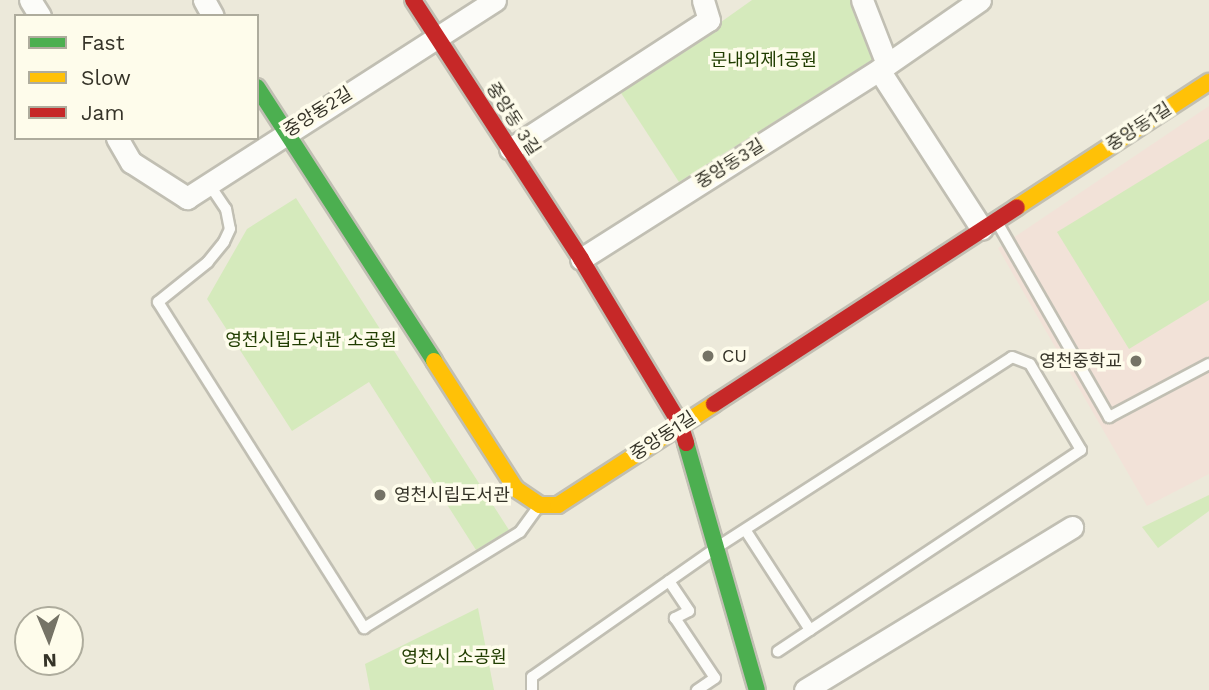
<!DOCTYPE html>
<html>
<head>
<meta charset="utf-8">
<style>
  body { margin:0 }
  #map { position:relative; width:1209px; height:690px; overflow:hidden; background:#ece9da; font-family:"Work Sans","Noto Sans KR",sans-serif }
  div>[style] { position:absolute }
  .education>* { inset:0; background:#f2e2d8 }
  .green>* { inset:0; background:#d5eabc }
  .roads { filter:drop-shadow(2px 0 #c1bfb3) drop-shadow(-2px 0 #c1bfb3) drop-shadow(0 2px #c1bfb3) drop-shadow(0 -2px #c1bfb3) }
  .lane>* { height:10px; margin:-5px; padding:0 5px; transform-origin:5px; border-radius:5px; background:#fcfcf9 }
  .street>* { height:21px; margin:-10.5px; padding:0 10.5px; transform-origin:10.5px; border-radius:10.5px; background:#fcfcf9 }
  .fast>* { height:16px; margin:-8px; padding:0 8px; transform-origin:8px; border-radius:8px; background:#4caf50 }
  .slow>* { height:16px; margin:-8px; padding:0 8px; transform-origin:8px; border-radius:8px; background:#ffc107 }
  .jam>* { height:16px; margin:-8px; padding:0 8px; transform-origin:8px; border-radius:8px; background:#c62828 }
  .dots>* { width:19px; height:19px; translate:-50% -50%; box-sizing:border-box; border:4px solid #fefceb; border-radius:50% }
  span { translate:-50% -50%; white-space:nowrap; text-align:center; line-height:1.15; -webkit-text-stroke:7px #fefceb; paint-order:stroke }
  .park-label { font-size:18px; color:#203d00 }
  .street-label { font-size:18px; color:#353328 }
  .poi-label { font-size:18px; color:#353328 }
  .left { translate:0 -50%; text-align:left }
  .right { translate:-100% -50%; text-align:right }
  .legend { position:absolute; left:14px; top:14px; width:245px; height:126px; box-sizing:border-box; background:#fefceb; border:2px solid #aeac9d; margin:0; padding:9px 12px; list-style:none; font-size:21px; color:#353328 }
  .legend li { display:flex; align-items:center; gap:14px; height:35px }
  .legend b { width:35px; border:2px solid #aeac9d }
  .north { position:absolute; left:14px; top:606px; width:70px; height:70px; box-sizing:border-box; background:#fefceb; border:2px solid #aeac9d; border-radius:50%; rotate:178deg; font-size:19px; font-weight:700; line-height:28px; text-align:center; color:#353328 }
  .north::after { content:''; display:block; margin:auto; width:24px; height:32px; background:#757366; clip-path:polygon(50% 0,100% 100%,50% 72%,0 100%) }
</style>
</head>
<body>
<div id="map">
  <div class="education">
    <i style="clip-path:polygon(1209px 106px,1209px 474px,1147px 506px,998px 248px)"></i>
  </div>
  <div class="green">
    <i style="clip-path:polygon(752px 0,857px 0,878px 56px,679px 182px,621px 93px)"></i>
    <i style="clip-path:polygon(1209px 139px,1209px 300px,1129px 349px,1057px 232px)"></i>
    <i style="clip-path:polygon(296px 198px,509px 530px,476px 550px,369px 382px,292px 431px,207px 299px,247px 229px)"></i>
    <i style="clip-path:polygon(1209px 495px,1209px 511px,1158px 548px,1142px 527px)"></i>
    <i style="clip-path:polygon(478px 608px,494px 690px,370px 690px,365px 664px)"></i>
  </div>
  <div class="roads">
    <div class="lane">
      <i style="left:209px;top:184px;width:30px;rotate:56deg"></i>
      <i style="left:226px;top:209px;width:20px;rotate:79deg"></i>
      <i style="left:230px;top:229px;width:14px;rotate:115deg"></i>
      <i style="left:224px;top:242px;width:26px;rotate:129deg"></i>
      <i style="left:208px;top:262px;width:64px;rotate:141.3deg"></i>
      <i style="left:158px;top:302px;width:386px;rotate:57.7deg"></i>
      <i style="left:364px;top:628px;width:183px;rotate:-31.6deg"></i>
      <i style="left:520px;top:532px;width:31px;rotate:-54deg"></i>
      <i style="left:997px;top:222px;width:225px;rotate:60.1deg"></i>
      <i style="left:1109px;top:417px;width:113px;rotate:-27.9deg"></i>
      <i style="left:746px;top:531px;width:118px;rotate:57.1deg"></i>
      <i style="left:669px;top:581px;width:36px;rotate:56deg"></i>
      <i style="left:689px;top:611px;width:16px;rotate:153deg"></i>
      <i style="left:675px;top:618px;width:72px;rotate:56.3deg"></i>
      <i style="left:715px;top:678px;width:22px;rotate:146deg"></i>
      <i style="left:532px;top:690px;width:13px;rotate:-90deg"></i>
      <i style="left:532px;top:677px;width:225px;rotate:-35deg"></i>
      <i style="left:716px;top:548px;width:352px;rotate:-32.8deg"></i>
      <i style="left:1012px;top:357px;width:19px;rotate:21deg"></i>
      <i style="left:1030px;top:364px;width:100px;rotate:59.3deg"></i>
      <i style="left:1081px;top:450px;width:364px;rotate:146.4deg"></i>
    </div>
    <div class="street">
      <i style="left:30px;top:0;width:19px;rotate:58deg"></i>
      <i style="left:204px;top:0;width:18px;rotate:61deg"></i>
      <i style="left:862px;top:0;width:69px;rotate:68.7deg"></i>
      <i style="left:980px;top:0;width:123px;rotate:145.3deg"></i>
      <i style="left:879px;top:70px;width:189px;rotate:57.1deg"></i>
      <i style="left:117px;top:138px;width:28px;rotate:60deg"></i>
      <i style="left:131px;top:162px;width:67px;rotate:32.7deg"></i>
      <i style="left:187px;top:198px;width:366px;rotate:-32.7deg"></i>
      <i style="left:510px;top:149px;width:237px;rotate:-33deg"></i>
      <i style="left:709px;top:20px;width:21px;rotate:-107deg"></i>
      <i style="left:581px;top:259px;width:353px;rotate:-32.4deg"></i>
      <i style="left:805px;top:690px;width:313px;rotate:-31.4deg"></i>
    </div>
    <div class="fast">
      <i style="left:257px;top:87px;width:326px;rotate:57.1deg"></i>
      <i style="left:686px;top:443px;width:257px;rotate:74deg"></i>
    </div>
    <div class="slow">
      <i style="left:1017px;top:207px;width:229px;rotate:-33.1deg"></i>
      <i style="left:434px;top:361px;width:152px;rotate:57.4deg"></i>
      <i style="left:516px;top:489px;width:29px;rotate:34deg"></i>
      <i style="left:540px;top:505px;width:18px"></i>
      <i style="left:558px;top:505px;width:186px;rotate:-32.9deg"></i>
    </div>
    <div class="jam">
      <i style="left:413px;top:0;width:309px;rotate:57deg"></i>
      <i style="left:581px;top:259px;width:192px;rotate:59deg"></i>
      <i style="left:680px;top:424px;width:20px;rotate:72deg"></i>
      <i style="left:714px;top:404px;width:361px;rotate:-33deg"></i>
    </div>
  </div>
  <div class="dots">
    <i style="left:708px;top:356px;background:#757366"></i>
    <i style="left:1136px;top:361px;background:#757366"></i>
    <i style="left:380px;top:495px;background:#757366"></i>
  </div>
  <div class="park-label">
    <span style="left:764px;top:60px">문내외제1공원</span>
    <span style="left:311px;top:340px">영천시립도서관 소공원</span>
    <span style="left:454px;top:657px">영천시 소공원</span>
  </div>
  <div class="street-label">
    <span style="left:318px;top:112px;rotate:-32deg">중앙동2길</span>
    <span style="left:513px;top:119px;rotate:57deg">중앙동 3길</span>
    <span style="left:1139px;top:127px;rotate:-33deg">중앙동1길</span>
    <span style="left:730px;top:164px;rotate:-32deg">중앙동3길</span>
    <span style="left:663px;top:436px;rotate:-33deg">중앙동1길</span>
  </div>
  <div class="poi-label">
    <span class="left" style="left:722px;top:356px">CU</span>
    <span class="right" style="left:1122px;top:361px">영천중학교</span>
    <span class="left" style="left:394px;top:495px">영천시립도서관</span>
  </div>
  <ul class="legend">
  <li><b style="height:9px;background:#4caf50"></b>Fast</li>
  <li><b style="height:9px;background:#ffc107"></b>Slow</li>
  <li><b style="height:9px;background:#c62828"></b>Jam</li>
  </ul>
  <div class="north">N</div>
</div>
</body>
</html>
